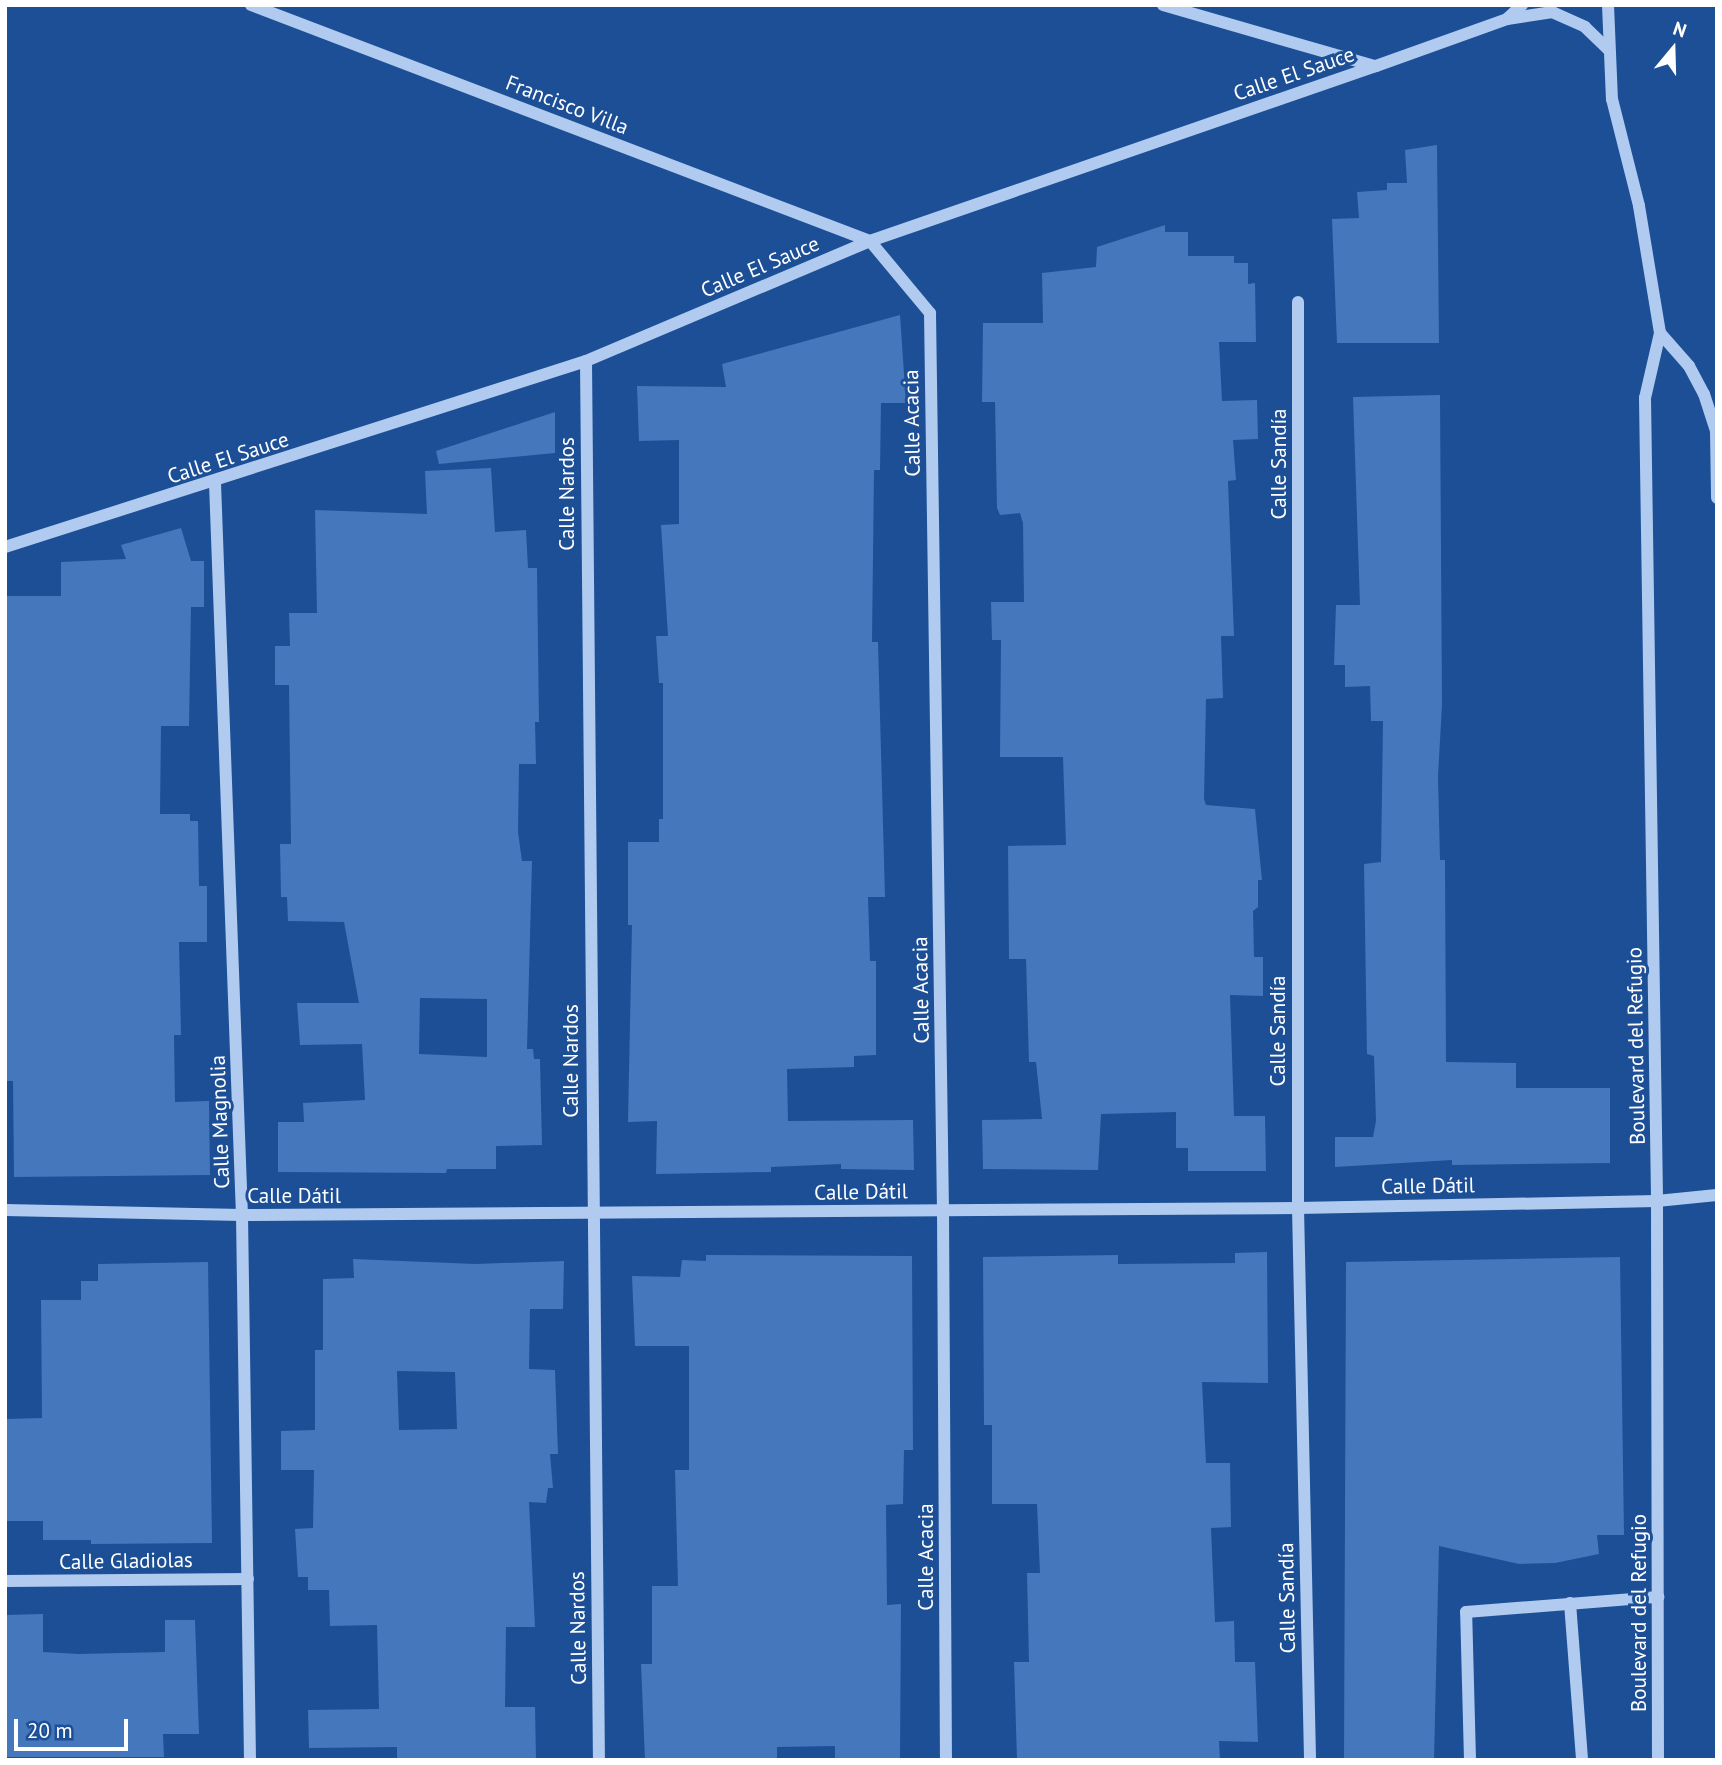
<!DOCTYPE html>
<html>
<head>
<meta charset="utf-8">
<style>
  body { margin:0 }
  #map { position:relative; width:1722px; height:1765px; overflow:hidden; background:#1c4f96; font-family:"PT Sans",sans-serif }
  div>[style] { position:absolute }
  .building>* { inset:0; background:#4577bc }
  .minor>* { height:12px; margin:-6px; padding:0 6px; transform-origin:6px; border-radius:6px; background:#b0cbef }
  span { translate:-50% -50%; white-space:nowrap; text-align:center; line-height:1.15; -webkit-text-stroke:6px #1c4f96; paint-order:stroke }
  .street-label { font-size:21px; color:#fff }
  .frame { position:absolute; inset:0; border:7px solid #fff; pointer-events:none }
  .north { position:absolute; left:1638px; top:14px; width:70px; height:70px; -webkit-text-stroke:5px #1c4f96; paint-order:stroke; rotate:19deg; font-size:19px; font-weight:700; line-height:28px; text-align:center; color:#fff }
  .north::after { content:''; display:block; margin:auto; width:24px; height:32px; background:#fff; clip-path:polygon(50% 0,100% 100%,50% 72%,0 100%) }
  .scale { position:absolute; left:14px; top:1719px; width:114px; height:32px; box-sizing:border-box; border:4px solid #fff; border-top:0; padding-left:9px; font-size:21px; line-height:24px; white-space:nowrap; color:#fff; -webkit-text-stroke:5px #1c4f96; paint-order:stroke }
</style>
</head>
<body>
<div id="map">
  <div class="building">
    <i style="clip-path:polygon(1437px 145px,1439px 343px,1337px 343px,1332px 219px,1359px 218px,1357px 192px,1387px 190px,1387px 183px,1407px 183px,1405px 150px)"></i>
    <i style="clip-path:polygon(1165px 225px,1165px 232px,1188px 232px,1188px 256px,1234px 256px,1234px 263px,1248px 263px,1248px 284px,1255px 283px,1256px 342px,1219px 342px,1222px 401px,1257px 400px,1258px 439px,1233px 440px,1236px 480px,1228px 481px,1234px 636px,1221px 636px,1223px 698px,1206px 699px,1204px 799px,1206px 805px,1255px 809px,1262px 880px,1258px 880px,1258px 907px,1253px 911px,1254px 957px,1263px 957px,1263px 996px,1230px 995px,1234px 1116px,1265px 1116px,1266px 1171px,1188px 1171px,1188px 1148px,1176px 1148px,1176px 1112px,1101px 1114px,1098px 1170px,983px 1169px,982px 1120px,1042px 1119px,1036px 1062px,1029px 1062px,1026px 959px,1009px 959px,1008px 846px,1066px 845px,1063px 757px,1000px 757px,1001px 640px,992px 640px,991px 602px,1024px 602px,1023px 523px,1020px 513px,1000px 515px,997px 508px,995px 402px,982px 402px,983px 323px,1043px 323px,1042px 273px,1096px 267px,1097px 247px)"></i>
    <i style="clip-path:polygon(900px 315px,906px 403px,881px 403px,880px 470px,874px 470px,872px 642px,878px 642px,885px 897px,868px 897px,870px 961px,876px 961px,876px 1055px,854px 1056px,854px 1067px,787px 1069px,788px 1121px,913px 1120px,914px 1170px,841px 1169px,841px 1164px,771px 1167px,771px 1172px,656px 1174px,657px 1121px,628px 1122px,632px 925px,628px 925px,628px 842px,659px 842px,659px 819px,663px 819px,663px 683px,659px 683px,656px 636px,668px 636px,661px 525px,679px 524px,679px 440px,639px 441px,637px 386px,726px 387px,722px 364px)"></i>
    <i style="clip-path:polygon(1440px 395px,1442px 705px,1438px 776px,1440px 860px,1445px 860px,1446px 1062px,1516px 1063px,1516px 1088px,1610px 1088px,1610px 1163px,1452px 1165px,1452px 1160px,1335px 1167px,1335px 1137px,1373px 1137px,1376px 1121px,1374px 1056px,1367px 1054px,1364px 864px,1381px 862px,1383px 721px,1371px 721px,1370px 686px,1345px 687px,1345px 665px,1334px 665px,1336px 605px,1360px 605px,1353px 397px)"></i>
    <i style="clip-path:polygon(555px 412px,555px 453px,439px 464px,436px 451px)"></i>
    <i style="clip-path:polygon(evenodd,491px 468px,495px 532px,526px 530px,528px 568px,537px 568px,539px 722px,535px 722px,536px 764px,519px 764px,518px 832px,522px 861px,532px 861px,527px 1049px,533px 1049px,534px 1059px,540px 1059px,542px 1145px,496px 1146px,496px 1169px,447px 1169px,446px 1173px,278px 1172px,278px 1122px,304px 1122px,303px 1103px,365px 1100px,362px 1044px,300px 1045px,297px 1003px,359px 1003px,344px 922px,288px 921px,287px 897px,281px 897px,280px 844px,291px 844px,289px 685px,275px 685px,275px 646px,290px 646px,289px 613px,317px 613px,315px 510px,427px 514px,425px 471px,491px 468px,420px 998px,487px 999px,487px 1057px,419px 1054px,420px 998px)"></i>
    <i style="clip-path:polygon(181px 528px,191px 561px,204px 561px,204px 607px,191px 607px,189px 726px,161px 726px,160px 814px,190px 814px,190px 821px,198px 821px,199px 886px,207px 886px,207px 942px,179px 942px,181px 1035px,174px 1035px,175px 1102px,209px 1101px,210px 1175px,14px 1177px,13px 1081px,5px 1081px,5px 596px,61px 596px,61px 562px,126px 559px,121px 545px)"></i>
    <i style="clip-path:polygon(1267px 1252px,1268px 1383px,1202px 1382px,1206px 1463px,1230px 1463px,1231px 1527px,1211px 1528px,1215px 1622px,1234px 1621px,1235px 1662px,1255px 1662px,1258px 1742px,1219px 1741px,1220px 1760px,1017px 1760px,1014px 1662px,1029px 1662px,1027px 1573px,1040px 1573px,1037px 1504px,992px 1504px,992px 1425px,984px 1425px,983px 1257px,1118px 1255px,1118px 1264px,1235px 1263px,1235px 1253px)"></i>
    <i style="clip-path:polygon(706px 1255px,912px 1256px,913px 1450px,904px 1450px,903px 1504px,886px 1505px,887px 1605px,901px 1604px,900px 1760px,835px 1760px,835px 1746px,777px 1747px,777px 1760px,645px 1760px,641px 1664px,652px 1664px,652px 1586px,678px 1586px,675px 1470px,689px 1470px,689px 1346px,635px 1346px,632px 1276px,680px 1277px,682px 1260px,706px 1261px)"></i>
    <i style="clip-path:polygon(1620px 1257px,1624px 1535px,1597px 1535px,1599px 1554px,1555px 1563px,1519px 1564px,1439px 1546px,1434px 1760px,1344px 1760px,1346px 1262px)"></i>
    <i style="clip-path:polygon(evenodd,353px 1259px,475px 1264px,564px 1261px,563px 1309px,530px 1309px,529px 1369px,555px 1370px,558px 1454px,550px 1454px,553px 1488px,548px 1488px,546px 1503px,529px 1502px,535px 1627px,506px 1627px,505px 1707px,535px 1707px,536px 1760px,397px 1760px,397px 1747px,309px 1748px,308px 1710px,379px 1709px,377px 1625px,330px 1626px,329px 1590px,308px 1590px,308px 1577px,298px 1577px,295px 1529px,313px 1528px,314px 1470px,281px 1470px,281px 1431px,315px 1430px,315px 1350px,323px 1350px,323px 1279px,354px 1278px,353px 1259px,397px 1371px,455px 1372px,457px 1429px,399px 1430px,397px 1371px)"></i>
    <i style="clip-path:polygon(208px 1262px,212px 1543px,91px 1544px,91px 1540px,43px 1540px,43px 1521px,5px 1521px,5px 1419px,42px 1418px,41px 1300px,81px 1300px,81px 1281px,98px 1281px,98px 1264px)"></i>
    <i style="clip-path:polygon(43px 1614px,43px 1652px,79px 1654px,165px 1652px,165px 1620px,195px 1620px,199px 1734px,163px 1734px,164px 1757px,5px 1757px,5px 1615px)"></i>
  </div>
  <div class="minor">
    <i style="left:251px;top:5px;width:662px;rotate:20.87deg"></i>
    <i style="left:870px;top:241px;width:94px;rotate:50.2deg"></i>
    <i style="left:930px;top:313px;width:897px;rotate:89.17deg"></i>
    <i style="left:943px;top:1210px;width:550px;rotate:89.69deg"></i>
    <i style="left:1163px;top:5px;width:221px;rotate:16.1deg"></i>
    <i style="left:1608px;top:5px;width:94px;rotate:87.6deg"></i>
    <i style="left:1612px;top:99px;width:110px;rotate:75.8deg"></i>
    <i style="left:1639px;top:206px;width:129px;rotate:80.6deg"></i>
    <i style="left:1660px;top:333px;width:67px;rotate:103deg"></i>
    <i style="left:1645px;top:398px;width:803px;rotate:89.14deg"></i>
    <i style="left:1657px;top:1201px;width:559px;rotate:89.9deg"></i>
    <i style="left:1507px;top:19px;width:46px;rotate:-8.8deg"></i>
    <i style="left:1552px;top:12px;width:36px;rotate:24deg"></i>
    <i style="left:1585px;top:27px;width:32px;rotate:44deg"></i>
    <i style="left:1298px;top:302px;width:906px;rotate:90deg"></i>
    <i style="left:1298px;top:1208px;width:552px;rotate:88.75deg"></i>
    <i style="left:1660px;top:333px;width:44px;rotate:48.7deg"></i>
    <i style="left:1689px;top:366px;width:32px;rotate:62deg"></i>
    <i style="left:1704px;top:394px;width:39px;rotate:72deg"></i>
    <i style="left:1716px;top:431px;width:67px;rotate:89.1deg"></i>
    <i style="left:586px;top:361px;width:1399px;rotate:89.47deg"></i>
    <i style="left:215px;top:483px;width:732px;rotate:87.89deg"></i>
    <i style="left:242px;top:1215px;width:545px;rotate:89.16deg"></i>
    <i style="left:5px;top:547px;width:610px;rotate:-17.75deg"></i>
    <i style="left:586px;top:361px;width:308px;rotate:-22.9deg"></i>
    <i style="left:870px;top:241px;width:535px;rotate:-19.08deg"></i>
    <i style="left:1376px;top:66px;width:139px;rotate:-19.7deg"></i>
    <i style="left:1507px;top:19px;width:21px;rotate:-43deg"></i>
    <i style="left:5px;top:1210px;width:237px;rotate:1.2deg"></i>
    <i style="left:242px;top:1215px;width:1056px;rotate:-0.38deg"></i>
    <i style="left:1298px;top:1208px;width:359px;rotate:-1.1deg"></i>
    <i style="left:1657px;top:1201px;width:60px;rotate:-5.7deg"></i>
    <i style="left:5px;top:1581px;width:243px;rotate:-0.5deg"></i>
    <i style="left:1570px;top:1603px;width:157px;rotate:85.6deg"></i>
    <i style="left:1470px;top:1760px;width:148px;rotate:-91.5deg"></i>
    <i style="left:1466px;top:1612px;width:193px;rotate:-4.5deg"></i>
  </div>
  <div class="street-label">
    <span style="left:1294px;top:74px;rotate:-19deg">Calle El Sauce</span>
    <span style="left:567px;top:105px;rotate:21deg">Francisco Villa</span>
    <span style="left:760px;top:267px;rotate:-23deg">Calle El Sauce</span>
    <span style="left:912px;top:423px;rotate:-91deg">Calle Acacia</span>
    <span style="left:228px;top:458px;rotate:-18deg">Calle El Sauce</span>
    <span style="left:1279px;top:464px;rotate:-90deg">Calle Sandía</span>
    <span style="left:567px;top:494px;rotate:-90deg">Calle Nardos</span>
    <span style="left:921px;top:990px;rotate:-91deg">Calle Acacia</span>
    <span style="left:1278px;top:1031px;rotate:-90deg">Calle Sandía</span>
    <span style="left:1636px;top:1046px;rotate:-91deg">Boulevard del Refugio</span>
    <span style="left:571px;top:1061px;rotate:-90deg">Calle Nardos</span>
    <span style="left:220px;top:1122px;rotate:-92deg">Calle Magnolia</span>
    <span style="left:1428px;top:1186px;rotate:-1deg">Calle Dátil</span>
    <span style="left:861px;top:1192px;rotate:-1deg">Calle Dátil</span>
    <span style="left:294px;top:1196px">Calle Dátil</span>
    <span style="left:926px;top:1557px;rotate:-90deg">Calle Acacia</span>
    <span style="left:126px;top:1561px;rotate:-1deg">Calle Gladiolas</span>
    <span style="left:1287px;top:1598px;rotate:-91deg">Calle Sandía</span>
    <span style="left:1639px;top:1613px;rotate:-90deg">Boulevard del Refugio</span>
    <span style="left:578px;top:1628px;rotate:-91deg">Calle Nardos</span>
  </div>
  <div class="frame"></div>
  <div class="north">N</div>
  <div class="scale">20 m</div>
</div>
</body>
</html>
